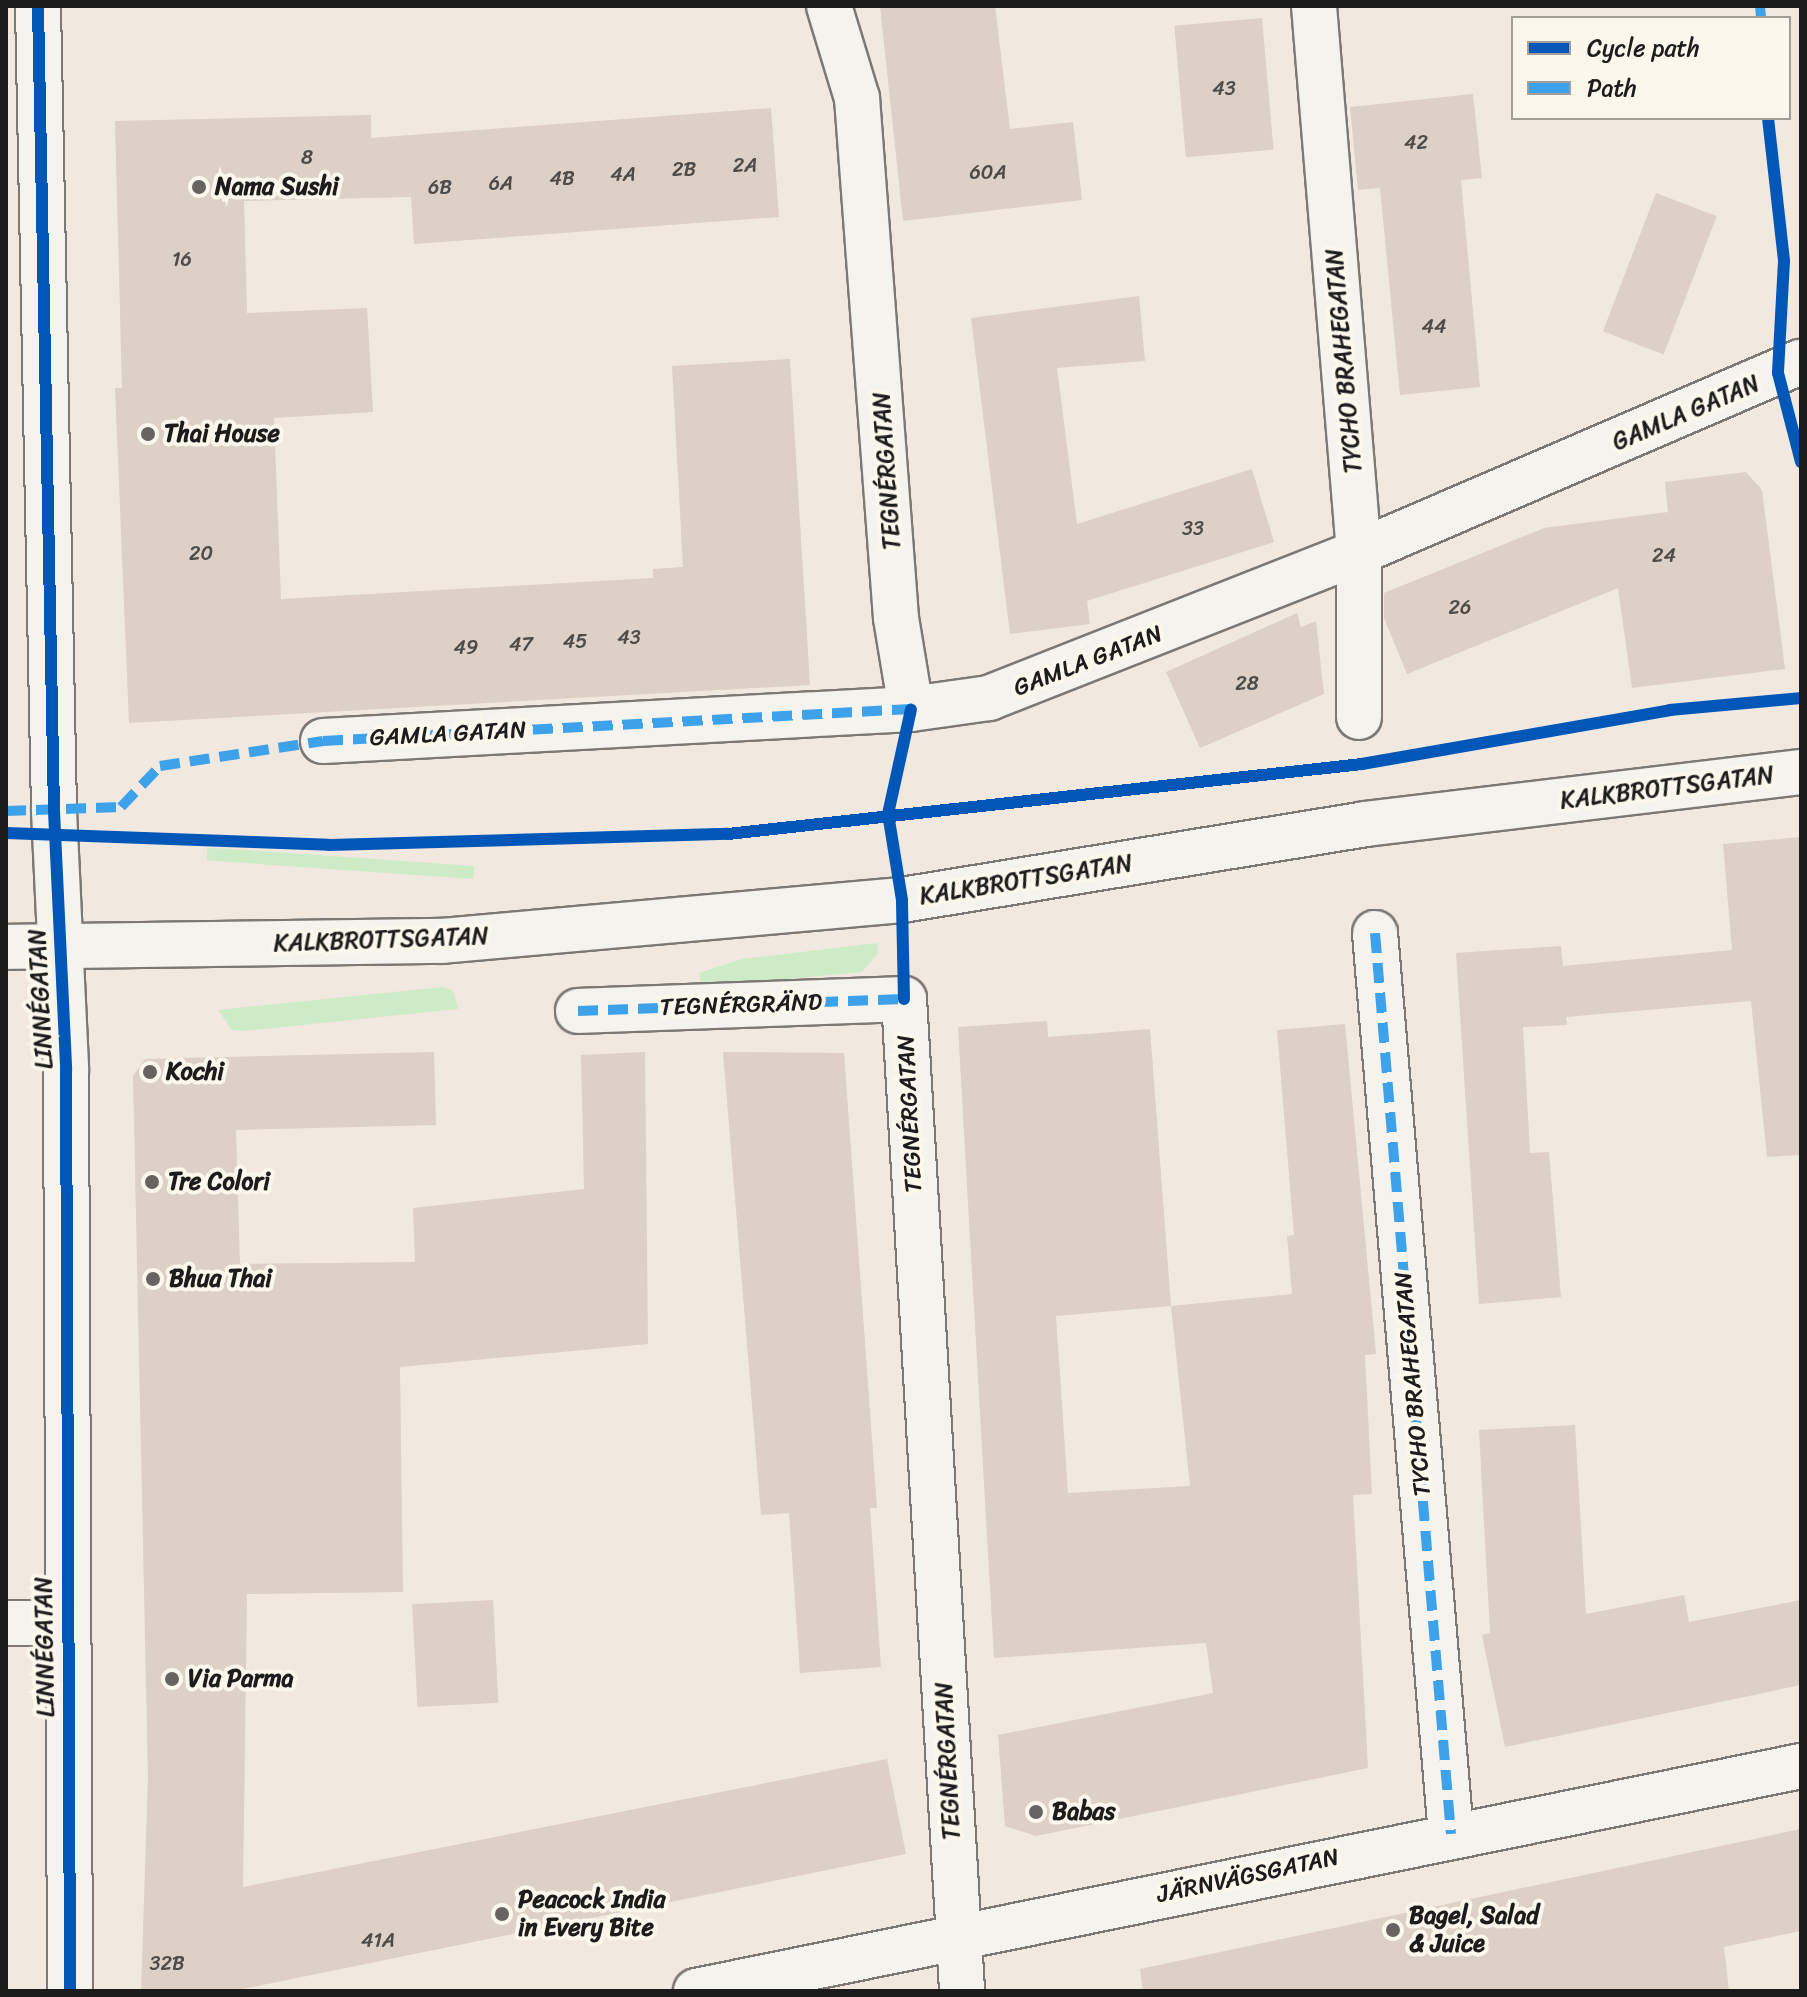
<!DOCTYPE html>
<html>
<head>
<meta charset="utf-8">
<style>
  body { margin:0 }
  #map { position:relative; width:1807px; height:1997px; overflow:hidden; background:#f1e8df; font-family:Sriracha,sans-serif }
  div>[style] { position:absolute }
  .green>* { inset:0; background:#ceebc7; transform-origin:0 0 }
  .building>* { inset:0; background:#ddd0c6; transform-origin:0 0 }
  .roads { filter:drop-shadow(2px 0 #7c7874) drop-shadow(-2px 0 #7c7874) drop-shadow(0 2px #7c7874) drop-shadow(0 -2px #7c7874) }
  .minor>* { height:44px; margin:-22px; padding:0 22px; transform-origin:22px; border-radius:22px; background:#f5f3ee }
  .major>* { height:44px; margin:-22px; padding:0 22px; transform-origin:22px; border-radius:22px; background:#f5f3ee }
  .quiet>* { height:10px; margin-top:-5px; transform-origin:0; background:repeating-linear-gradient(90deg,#3da2ea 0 20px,transparent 0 30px) }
  .cycleway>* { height:12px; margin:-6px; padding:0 6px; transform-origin:6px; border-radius:6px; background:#0057b8 }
  .dots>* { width:22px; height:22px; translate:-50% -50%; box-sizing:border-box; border:4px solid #fbf7ec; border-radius:50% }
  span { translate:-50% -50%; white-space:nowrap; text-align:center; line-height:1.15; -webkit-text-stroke:8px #fbf7ec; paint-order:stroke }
  .number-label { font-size:20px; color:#4e4b48 }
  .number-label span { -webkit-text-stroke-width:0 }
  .poi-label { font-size:24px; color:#1c1c1c; font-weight:700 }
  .left { translate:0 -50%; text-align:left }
  .street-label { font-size:24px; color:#1c1c1c }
  .frame { position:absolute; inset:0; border:8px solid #1c1c1c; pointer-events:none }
  .legend { position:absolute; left:1511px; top:16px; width:280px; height:104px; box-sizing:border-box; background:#fbf7ec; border:2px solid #a29f99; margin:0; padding:10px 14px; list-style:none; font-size:24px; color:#1c1c1c }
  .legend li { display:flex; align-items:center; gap:16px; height:40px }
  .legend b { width:40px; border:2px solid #a29f99 }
</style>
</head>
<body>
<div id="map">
  <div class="green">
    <i style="left:474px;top:866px;width:13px;height:267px;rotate:94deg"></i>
    <i style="clip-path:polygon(877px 943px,878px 953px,862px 972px,702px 987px,699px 973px,742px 959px)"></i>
    <i style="clip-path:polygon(443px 987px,453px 991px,458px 1009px,245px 1031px,232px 1030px,218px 1010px)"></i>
  </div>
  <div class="building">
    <i style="clip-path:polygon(880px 6px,995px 6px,1010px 129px,1073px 122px,1082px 200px,903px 221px)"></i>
    <i style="left:1262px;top:18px;width:132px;height:88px;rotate:85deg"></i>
    <i style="clip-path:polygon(1473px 94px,1482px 178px,1461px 180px,1480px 387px,1400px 395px,1380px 188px,1358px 190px,1350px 107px)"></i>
    <i style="clip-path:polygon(771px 108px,779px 217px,414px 244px,411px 197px,244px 201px,247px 313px,367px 308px,373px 412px,274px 418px,281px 599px,653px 578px,653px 569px,683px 567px,672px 366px,790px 359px,810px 685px,129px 723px,115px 388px,122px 388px,115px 121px,371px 115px,371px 138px)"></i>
    <i style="left:1656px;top:193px;width:65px;height:148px;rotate:21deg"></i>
    <i style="clip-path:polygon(1139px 296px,1145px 361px,1057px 368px,1077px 524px,1252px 469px,1274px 542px,1087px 601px,1090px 624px,1010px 634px,971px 318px)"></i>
    <i style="clip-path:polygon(1746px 472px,1762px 490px,1785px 669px,1632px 688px,1618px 588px,1407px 674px,1384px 618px,1384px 593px,1544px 528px,1668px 512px,1665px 482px)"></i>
    <i style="clip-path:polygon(1297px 613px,1301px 627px,1316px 621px,1324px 694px,1200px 748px,1166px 672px)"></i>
    <i style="clip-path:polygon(1801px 837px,1801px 1155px,1767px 1157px,1751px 1001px,1566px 1017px,1567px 1025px,1523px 1027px,1530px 1153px,1549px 1152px,1561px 1297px,1479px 1304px,1456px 953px,1561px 946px,1563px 966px,1732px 950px,1723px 844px)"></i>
    <i style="clip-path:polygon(evenodd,1047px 1021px,1048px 1037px,1150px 1029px,1171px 1306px,1292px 1294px,1287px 1236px,1294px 1235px,1277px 1030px,1345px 1024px,1376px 1354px,1365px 1355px,1372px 1494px,1353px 1495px,1368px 1768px,1036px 1836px,1005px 1826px,998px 1735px,1213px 1693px,1206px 1643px,994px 1658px,958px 1027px,1047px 1021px,1171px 1306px,1190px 1486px,1068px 1493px,1056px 1316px,1171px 1306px)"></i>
    <i style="clip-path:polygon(434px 1052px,436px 1125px,236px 1130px,240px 1264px,415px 1262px,413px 1208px,584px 1189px,581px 1055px,645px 1052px,648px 1344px,400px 1367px,403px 1592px,247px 1594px,243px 1887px,887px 1759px,906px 1854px,233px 1991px,141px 1991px,148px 1777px,133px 1076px,145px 1059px)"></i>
    <i style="clip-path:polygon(723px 1052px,844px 1053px,877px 1508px,870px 1508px,881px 1667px,800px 1673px,789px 1513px,761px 1515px)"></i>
    <i style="clip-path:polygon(1575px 1425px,1586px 1614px,1684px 1595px,1689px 1622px,1801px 1600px,1801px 1685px,1505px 1747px,1482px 1635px,1490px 1633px,1479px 1430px)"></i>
    <i style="left:493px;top:1600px;width:103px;height:81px;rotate:87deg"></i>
    <i style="clip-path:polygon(1801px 1829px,1801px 1931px,1724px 1947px,1729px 1991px,1143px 1991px,1140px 1969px)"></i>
  </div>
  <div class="roads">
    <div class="minor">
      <i style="left:38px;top:6px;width:805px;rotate:88.86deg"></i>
      <i style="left:54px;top:811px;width:258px;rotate:87.3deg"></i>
      <i style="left:66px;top:1069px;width:922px;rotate:89.75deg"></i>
      <i style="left:829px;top:6px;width:96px;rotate:73.1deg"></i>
      <i style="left:857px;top:98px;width:521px;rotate:85.71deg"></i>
      <i style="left:896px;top:618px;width:92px;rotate:80.6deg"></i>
      <i style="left:1314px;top:6px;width:548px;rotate:85.29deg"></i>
      <i style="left:1359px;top:552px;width:165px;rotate:90deg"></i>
      <i style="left:323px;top:741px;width:589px;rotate:-3.12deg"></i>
      <i style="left:911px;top:709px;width:79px;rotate:-8deg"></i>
      <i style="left:989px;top:698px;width:398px;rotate:-21.5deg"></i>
      <i style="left:1359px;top:552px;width:481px;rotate:-23.3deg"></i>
      <i style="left:1375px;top:933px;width:904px;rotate:85.18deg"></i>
      <i style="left:578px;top:1011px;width:326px;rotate:-2.1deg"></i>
      <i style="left:904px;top:999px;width:994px;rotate:86.65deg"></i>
      <i style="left:6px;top:1623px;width:60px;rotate:-1deg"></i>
      <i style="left:696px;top:1991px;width:1128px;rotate:-11.51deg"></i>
    </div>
    <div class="major">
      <i style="left:6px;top:947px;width:436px;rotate:-0.8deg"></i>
      <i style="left:442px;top:941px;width:462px;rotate:-5.1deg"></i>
      <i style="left:902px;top:900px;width:469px;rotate:-9.3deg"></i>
      <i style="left:1365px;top:824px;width:439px;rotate:-6.8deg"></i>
    </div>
  </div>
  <div class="quiet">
    <i style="left:1760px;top:6px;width:12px;rotate:85deg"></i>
    <i style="left:6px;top:811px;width:115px;rotate:-2deg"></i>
    <i style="left:121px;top:807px;width:57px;rotate:-46.4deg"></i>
    <i style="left:160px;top:766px;width:165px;rotate:-8.7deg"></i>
    <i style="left:323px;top:741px;width:589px;rotate:-3.12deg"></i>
    <i style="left:1375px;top:933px;width:904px;rotate:85.18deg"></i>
    <i style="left:578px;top:1011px;width:326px;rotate:-2.1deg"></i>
  </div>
  <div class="cycleway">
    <i style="left:38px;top:6px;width:805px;rotate:88.86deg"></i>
    <i style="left:54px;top:811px;width:258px;rotate:87.3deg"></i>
    <i style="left:66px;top:1069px;width:922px;rotate:89.75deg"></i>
    <i style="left:1768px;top:118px;width:144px;rotate:83.6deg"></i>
    <i style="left:1784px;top:261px;width:112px;rotate:93.1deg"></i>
    <i style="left:1778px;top:373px;width:92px;rotate:75.5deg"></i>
    <i style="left:6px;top:833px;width:323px;rotate:2.1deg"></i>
    <i style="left:329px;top:845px;width:399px;rotate:-1.6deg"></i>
    <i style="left:728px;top:834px;width:638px;rotate:-6.3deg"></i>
    <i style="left:1362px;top:764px;width:313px;rotate:-9.9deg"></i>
    <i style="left:1670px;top:710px;width:132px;rotate:-5.2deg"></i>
    <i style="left:904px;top:999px;width:99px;rotate:-91.2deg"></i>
    <i style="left:902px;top:900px;width:87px;rotate:-99.2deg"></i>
    <i style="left:888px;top:814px;width:107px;rotate:-77.6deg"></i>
  </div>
  <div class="dots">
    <i style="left:199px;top:187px;background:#676360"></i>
    <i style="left:148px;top:434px;background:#676360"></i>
    <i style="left:150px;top:1072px;background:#676360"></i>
    <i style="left:152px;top:1182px;background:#676360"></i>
    <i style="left:153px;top:1279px;background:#676360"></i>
    <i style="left:172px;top:1679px;background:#676360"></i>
    <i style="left:1036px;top:1812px;background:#676360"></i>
    <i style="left:502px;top:1914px;background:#676360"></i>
    <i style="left:1393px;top:1930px;background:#676360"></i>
  </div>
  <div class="number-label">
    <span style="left:1224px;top:88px">43</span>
    <span style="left:1416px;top:142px">42</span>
    <span style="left:307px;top:157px">8</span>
    <span style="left:745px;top:165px">2A</span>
    <span style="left:684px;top:169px">2B</span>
    <span style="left:988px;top:172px">60A</span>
    <span style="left:623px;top:174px">4A</span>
    <span style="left:562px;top:178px">4B</span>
    <span style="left:501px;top:183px">6A</span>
    <span style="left:440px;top:187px">6B</span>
    <span style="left:182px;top:259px">16</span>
    <span style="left:1434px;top:326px">44</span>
    <span style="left:1193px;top:528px">33</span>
    <span style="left:201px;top:553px">20</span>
    <span style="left:1664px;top:555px">24</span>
    <span style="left:1460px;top:607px">26</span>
    <span style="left:629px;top:637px">43</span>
    <span style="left:575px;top:641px">45</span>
    <span style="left:521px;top:644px">47</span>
    <span style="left:466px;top:647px">49</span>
    <span style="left:1247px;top:683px">28</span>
    <span style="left:378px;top:1940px">41A</span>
    <span style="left:167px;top:1963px">32B</span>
  </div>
  <div class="poi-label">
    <span class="left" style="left:215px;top:187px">Nama Sushi</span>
    <span class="left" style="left:164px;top:434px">Thai House</span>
    <span class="left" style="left:166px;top:1072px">Kochi</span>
    <span class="left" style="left:168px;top:1182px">Tre Colori</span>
    <span class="left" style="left:169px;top:1279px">Bhua Thai</span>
    <span class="left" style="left:188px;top:1679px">Via Parma</span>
    <span class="left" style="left:1052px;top:1812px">Babas</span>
    <span class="left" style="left:518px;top:1914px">Peacock India<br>in Every Bite</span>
    <span class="left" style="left:1409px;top:1930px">Bagel, Salad<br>&amp; Juice</span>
  </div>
  <div class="street-label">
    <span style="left:1344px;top:361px;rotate:-95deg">TYCHO BRAHEGATAN</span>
    <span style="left:1686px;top:413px;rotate:-23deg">GAMLA GATAN</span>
    <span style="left:887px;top:471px;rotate:-94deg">TEGNÉRGATAN</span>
    <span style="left:1088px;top:661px;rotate:-21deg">GAMLA GATAN</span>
    <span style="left:448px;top:734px;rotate:-3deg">GAMLA GATAN</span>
    <span style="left:1667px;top:788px;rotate:-7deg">KALKBROTTSGATAN</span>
    <span style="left:1026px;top:880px;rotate:-9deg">KALKBROTTSGATAN</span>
    <span style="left:381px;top:940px;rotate:-2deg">KALKBROTTSGATAN</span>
    <span style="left:41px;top:999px;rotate:-93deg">LINNÉGATAN</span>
    <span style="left:741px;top:1005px;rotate:-2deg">TEGNÉRGRÄND</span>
    <span style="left:910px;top:1114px;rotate:-93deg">TEGNÉRGATAN</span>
    <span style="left:1413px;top:1384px;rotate:-95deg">TYCHO BRAHEGATAN</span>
    <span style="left:45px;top:1647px;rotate:-91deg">LINNÉGATAN</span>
    <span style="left:948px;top:1761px;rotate:-93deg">TEGNÉRGATAN</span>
    <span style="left:1248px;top:1876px;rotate:-12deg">JÄRNVÄGSGATAN</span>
  </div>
  <div class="frame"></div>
  <ul class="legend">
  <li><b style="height:10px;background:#0057b8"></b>Cycle path</li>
  <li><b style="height:10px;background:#3da2ea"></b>Path</li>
  </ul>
</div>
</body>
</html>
